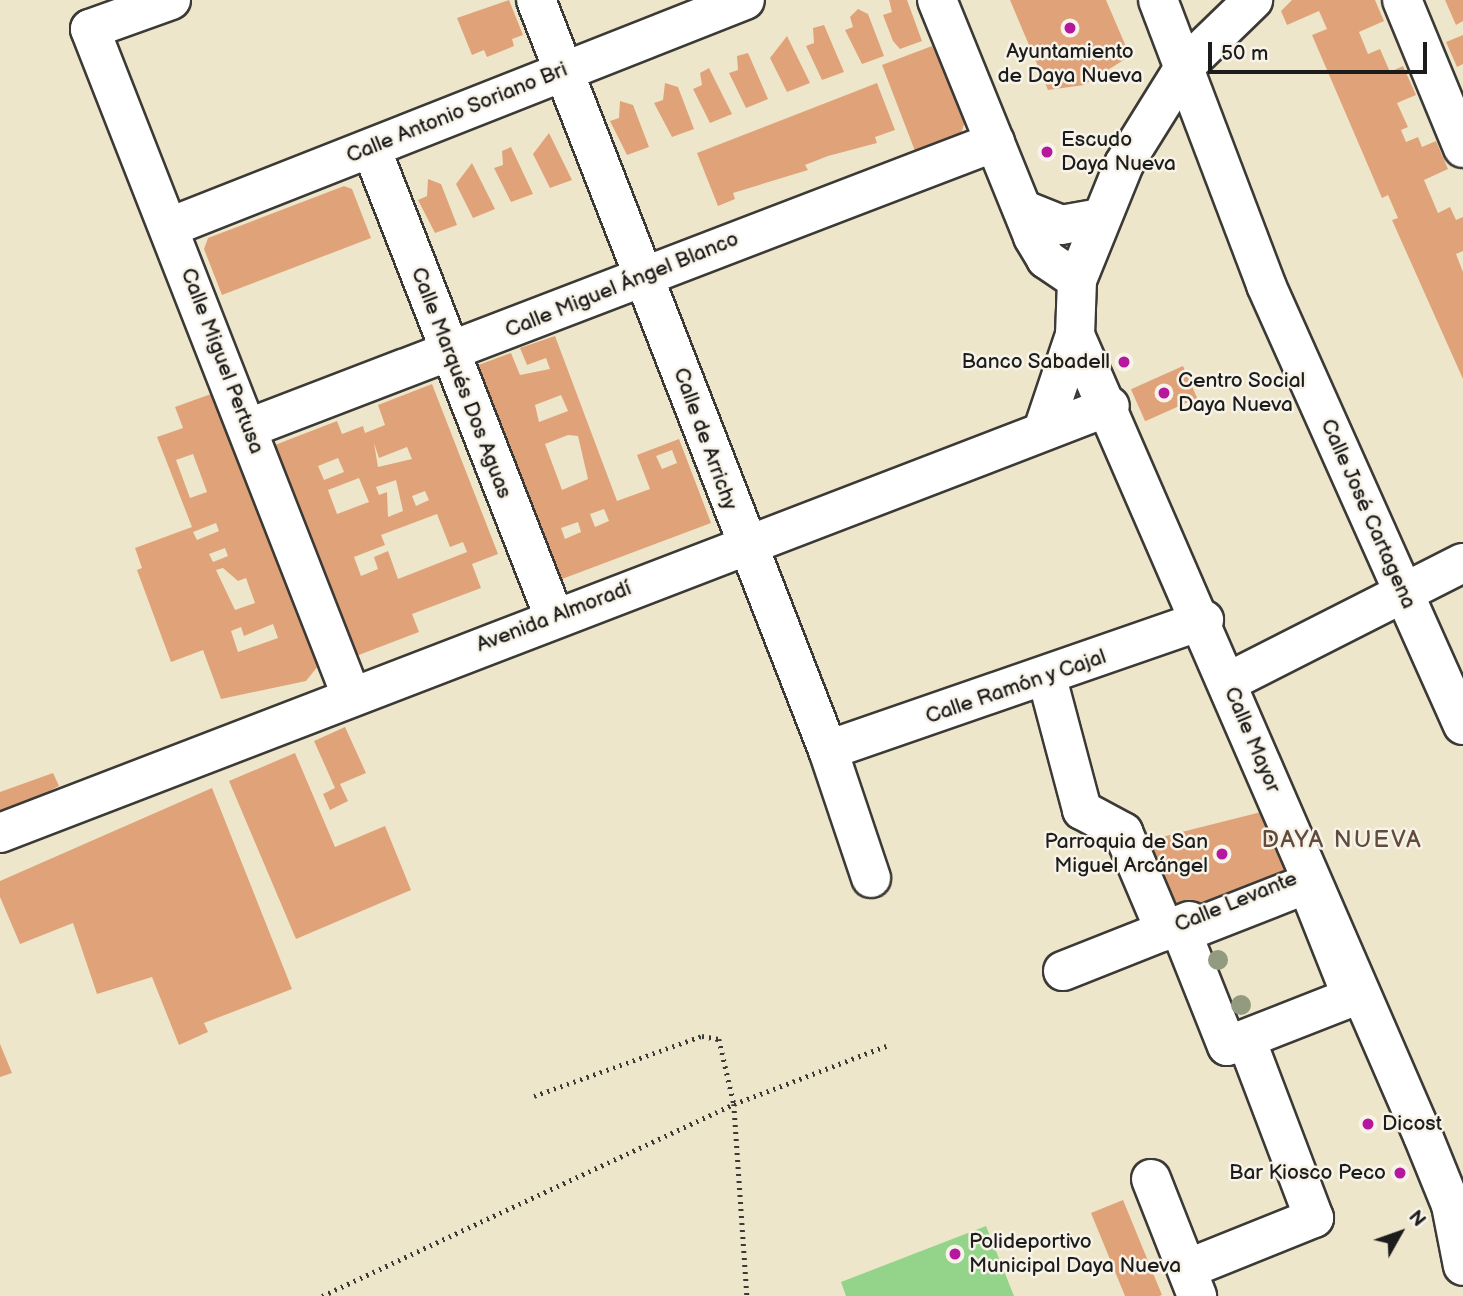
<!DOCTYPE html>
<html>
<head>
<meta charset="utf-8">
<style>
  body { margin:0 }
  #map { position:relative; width:1463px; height:1296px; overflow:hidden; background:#eee6ca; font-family:"Balsamiq Sans",sans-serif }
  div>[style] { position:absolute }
  .green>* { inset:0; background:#94d48a }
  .building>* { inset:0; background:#e0a379; transform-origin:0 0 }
  .path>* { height:4.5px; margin-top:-2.25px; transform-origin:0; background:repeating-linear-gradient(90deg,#3c3a36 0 2px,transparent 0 7px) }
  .roads { filter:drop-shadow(2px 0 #3c3a36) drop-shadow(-2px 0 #3c3a36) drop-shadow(0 2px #3c3a36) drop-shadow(0 -2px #3c3a36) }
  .minor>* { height:38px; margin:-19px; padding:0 19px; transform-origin:19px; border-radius:19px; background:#fff }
  .trees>* { width:20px; height:20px; margin:-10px; border-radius:50%; background:#929a7f }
  .dots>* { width:19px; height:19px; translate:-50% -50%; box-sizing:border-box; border:4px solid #f7f3e8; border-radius:50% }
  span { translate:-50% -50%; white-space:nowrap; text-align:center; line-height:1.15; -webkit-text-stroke:5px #f7f3e8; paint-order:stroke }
  .poi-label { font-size:21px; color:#1c1c1c }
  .left { translate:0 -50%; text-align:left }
  .right { translate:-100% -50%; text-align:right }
  .street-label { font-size:21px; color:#1c1c1c }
  .quarter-label { font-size:24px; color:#614b3d; letter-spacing:2px }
  .north { position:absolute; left:1365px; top:1198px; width:70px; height:70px; -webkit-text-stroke:5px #f7f3e8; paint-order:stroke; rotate:50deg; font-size:19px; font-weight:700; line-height:28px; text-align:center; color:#1c1c1c }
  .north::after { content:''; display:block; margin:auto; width:24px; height:32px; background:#1c1c1c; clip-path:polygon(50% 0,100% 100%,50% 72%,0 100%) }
  .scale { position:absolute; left:1208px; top:42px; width:219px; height:32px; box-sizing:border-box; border:4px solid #1c1c1c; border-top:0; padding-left:9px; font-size:21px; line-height:24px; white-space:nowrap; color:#1c1c1c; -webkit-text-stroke:5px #f7f3e8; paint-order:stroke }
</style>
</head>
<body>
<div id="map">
  <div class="green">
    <i style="clip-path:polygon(986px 1226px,1014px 1296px,846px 1296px,841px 1282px)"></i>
  </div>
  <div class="building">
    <i style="clip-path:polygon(509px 0,523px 35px,512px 39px,514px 46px,487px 57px,484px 50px,472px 55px,457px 18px)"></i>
    <i style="clip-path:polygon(889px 0,907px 0,922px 41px,900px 49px,893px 41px,883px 15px,892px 12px)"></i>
    <i style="clip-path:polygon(1010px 0,1106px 0,1130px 56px,1084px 85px,1048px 90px)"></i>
    <i style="clip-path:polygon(1292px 0,1375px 0,1384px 21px,1359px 32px,1368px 54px,1380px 49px,1390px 72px,1403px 66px,1416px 95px,1397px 103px,1408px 127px,1401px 130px,1406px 142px,1418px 137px,1422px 147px,1436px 141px,1448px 169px,1424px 180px,1438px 213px,1450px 207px,1456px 220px,1463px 217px,1463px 251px,1456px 254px,1463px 272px,1463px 379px,1392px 220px,1398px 218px,1388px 195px,1382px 198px,1312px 35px,1327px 29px,1319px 11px,1287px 25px,1281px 11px)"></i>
    <i style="clip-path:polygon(1445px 0,1463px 0,1463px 21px,1456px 25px)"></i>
    <i style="clip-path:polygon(858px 9px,868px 14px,884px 56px,862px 64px,845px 30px,853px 27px,850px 17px)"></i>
    <i style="clip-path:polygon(824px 25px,844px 72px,822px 80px,806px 46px,814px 43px,813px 28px)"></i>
    <i style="clip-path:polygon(1463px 35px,1463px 64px,1457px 67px,1446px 42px)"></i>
    <i style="clip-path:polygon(787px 36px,810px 83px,787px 92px,770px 58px)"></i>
    <i style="clip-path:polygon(932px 46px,966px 118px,961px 134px,915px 151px,882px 65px)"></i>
    <i style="clip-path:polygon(748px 53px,768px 99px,746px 108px,729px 73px,738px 70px,737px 56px)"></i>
    <i style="clip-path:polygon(709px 68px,732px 114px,710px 123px,693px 89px,702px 85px,700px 73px)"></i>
    <i style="clip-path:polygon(665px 83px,678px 87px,694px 129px,672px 137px,654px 103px,663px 100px)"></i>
    <i style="clip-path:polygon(877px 83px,895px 130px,875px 137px,877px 143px,828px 156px,805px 165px,808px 170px,733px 193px,735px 199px,718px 206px,697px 153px)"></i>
    <i style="clip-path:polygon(620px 101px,633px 105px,649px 147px,627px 155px,610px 121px,619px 118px)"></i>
    <i style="clip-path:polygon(549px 133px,572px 180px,550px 188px,533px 154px)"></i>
    <i style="clip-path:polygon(511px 147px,533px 194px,511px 202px,494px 168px,503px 165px,502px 151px)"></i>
    <i style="clip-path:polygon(472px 163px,495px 209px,473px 218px,456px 184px)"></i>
    <i style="clip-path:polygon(428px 179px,441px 184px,457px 225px,435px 233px,418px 200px,427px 196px)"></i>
    <i style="clip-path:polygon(344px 186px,352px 189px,371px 238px,222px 295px,204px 249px,208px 238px)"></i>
    <i style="clip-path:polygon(evenodd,555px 336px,617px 501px,650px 489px,637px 455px,679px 439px,711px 523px,554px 582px,473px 367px,511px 353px,520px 375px,550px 369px,546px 358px,527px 365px,520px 348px,555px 336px,561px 395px,568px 411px,539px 422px,535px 405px,561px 395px,555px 336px,568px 435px,578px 436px,588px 479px,562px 490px,545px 444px,568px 435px,555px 336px,672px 450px,677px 463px,662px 469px,656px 456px,672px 450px,555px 336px,604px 509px,609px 521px,595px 527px,590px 514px,604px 509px,555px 336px,578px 522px,581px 532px,565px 539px,561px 528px,578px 522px)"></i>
    <i style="left:1183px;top:366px;width:35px;height:57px;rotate:66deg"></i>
    <i style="clip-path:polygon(evenodd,432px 384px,498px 554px,472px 564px,481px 588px,412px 614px,419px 632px,356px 656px,275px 445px,337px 421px,342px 434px,363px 426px,365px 433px,385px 425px,378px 405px,432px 384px,374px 443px,379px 458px,407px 447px,412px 459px,378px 467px,374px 443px,432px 384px,338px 458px,344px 472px,324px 480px,318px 466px,338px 458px,432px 384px,359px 478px,369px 502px,337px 514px,328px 490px,359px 478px,432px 384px,396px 480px,403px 511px,388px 517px,387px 492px,379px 495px,376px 487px,396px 480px,432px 384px,425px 491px,429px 500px,416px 506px,412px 496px,425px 491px,432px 384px,437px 514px,450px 547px,463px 542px,467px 552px,398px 579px,388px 551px,374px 557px,378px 569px,361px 576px,354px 557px,385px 545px,381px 535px,437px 514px)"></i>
    <i style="clip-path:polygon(evenodd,211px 394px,318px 666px,306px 681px,221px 699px,203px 650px,171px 662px,137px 570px,142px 568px,135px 548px,192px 527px,157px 437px,183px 428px,175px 407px,211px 394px,193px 454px,207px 492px,190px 498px,176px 460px,193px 454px,211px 394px,216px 523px,219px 531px,197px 540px,193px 532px,216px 523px,211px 394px,225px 548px,228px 556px,213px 562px,209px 554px,225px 548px,211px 394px,223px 568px,238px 581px,246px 578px,255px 603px,235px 610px,216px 570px,223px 568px,211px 394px,273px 624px,278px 638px,238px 652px,231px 631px,241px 627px,244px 636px,273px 624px)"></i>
    <i style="clip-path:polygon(345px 727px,366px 773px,340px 784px,348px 801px,330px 810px,323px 794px,335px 788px,314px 741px)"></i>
    <i style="clip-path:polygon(295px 753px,335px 847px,385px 826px,411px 890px,296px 939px,229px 781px)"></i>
    <i style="clip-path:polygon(53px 773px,59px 786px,0 816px,0 792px)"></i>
    <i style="clip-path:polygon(212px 788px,292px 989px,204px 1023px,208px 1032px,179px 1045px,152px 977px,97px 994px,73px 923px,20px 944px,0 897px,0 881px)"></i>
    <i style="clip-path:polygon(1273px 809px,1294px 867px,1180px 915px,1150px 840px)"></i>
    <i style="clip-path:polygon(0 1044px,12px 1073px,0 1077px)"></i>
    <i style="clip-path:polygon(1123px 1200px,1162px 1295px,1159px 1296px,1125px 1296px,1091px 1213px)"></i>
  </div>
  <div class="path">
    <i style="left:534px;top:1096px;width:178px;rotate:-19.7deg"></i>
    <i style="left:702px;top:1036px;width:17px;rotate:10deg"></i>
    <i style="left:719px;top:1039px;width:67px;rotate:77deg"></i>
    <i style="left:734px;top:1104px;width:192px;rotate:86.1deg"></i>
    <i style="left:322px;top:1296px;width:455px;rotate:-25deg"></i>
    <i style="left:734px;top:1104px;width:163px;rotate:-20.9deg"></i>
  </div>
  <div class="roads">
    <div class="minor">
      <i style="left:171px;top:0;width:86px;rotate:160.3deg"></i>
      <i style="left:90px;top:29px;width:715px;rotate:68.6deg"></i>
      <i style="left:536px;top:0;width:805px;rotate:68.73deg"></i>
      <i style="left:828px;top:750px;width:135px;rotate:71.4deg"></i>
      <i style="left:937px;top:0;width:256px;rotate:67.9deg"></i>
      <i style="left:1033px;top:237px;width:26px;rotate:59deg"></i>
      <i style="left:1046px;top:259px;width:37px;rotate:34deg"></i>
      <i style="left:1158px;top:0;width:305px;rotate:69.2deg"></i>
      <i style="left:1266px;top:285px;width:482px;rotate:65.9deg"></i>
      <i style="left:1402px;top:0;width:160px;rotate:67.6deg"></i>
      <i style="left:371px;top:148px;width:503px;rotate:68.68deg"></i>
      <i style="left:1027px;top:211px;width:37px;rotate:22deg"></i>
      <i style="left:1061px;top:225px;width:40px;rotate:-10deg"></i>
      <i style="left:170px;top:227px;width:618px;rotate:-21.54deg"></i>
      <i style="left:1075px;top:335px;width:873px;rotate:66.52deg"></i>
      <i style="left:1423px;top:1136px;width:74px;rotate:67.9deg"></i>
      <i style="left:1451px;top:1205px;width:62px;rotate:78.9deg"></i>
      <i style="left:249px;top:428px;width:799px;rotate:-20.98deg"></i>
      <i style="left:1043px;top:430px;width:100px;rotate:-71.4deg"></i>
      <i style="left:1075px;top:335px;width:55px;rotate:-87.9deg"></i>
      <i style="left:1077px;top:280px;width:125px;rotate:-67.9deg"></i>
      <i style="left:1124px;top:164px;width:115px;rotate:-58.1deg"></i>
      <i style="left:1185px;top:66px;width:95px;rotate:-44.1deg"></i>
      <i style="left:1047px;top:678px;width:137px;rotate:75.1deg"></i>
      <i style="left:1082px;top:810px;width:47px;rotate:28.2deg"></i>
      <i style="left:1123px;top:832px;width:108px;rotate:67deg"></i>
      <i style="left:1228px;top:682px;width:263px;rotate:-26.9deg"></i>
      <i style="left:828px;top:750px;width:398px;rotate:-19.1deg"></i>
      <i style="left:0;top:833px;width:1189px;rotate:-21.04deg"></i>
      <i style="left:1307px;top:884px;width:122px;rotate:68.3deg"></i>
      <i style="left:1352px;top:997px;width:134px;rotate:158.6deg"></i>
      <i style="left:1227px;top:1046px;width:122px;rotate:-111.7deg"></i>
      <i style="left:1182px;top:933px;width:134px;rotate:-21.4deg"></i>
      <i style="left:1063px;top:971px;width:136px;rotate:-21.6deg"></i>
      <i style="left:1151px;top:1179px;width:126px;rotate:68.5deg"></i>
      <i style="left:1187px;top:1269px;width:137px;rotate:-21.9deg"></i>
      <i style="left:1314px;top:1218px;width:191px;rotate:-110.8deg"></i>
    </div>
  </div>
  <div class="trees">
    <i style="left:1218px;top:960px"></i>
    <i style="left:1241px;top:1005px"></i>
  </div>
  <div class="dots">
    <i style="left:1070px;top:28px;background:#b5179e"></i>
    <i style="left:1047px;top:152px;background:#b5179e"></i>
    <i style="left:1124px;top:362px;background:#b5179e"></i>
    <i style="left:1164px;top:393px;background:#b5179e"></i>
    <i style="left:1222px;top:854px;background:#b5179e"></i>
    <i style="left:1368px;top:1124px;background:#b5179e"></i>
    <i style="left:1400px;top:1173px;background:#b5179e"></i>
    <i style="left:955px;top:1254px;background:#b5179e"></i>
  </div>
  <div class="poi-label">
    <span style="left:1070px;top:64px">Ayuntamiento<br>de Daya Nueva</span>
    <span class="left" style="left:1061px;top:152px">Escudo<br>Daya Nueva</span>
    <span class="right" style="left:1110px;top:362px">Banco Sabadell</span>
    <span class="left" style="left:1178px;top:393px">Centro Social<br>Daya Nueva</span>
    <span class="right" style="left:1208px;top:854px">Parroquia de San<br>Miguel Arcángel</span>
    <span class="left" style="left:1382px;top:1124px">Dicost</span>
    <span class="right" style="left:1386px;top:1173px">Bar Kiosco Peco</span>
    <span class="left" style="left:969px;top:1254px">Polideportivo<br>Municipal Daya Nueva</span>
  </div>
  <div class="street-label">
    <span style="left:457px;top:113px;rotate:-22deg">Calle Antonio Soriano Bri</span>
    <span style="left:622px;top:285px;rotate:-22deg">Calle Miguel Ángel Blanco</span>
    <span style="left:222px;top:361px;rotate:69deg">Calle Miguel Pertusa</span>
    <span style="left:461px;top:383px;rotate:69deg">Calle Marqués Dos Aguas</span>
    <span style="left:705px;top:439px;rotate:70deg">Calle de Arrichy</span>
    <span style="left:1368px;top:514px;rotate:66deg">Calle José Cartagena</span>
    <span style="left:554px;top:617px;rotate:-21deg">Avenida Almoradí</span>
    <span style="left:1016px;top:687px;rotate:-19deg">Calle Ramón y Cajal</span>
    <span style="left:1252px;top:740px;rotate:67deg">Calle Mayor</span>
    <span style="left:1236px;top:902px;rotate:-22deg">Calle Levante</span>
  </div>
  <div class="quarter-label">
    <span style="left:1342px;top:840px">DAYA NUEVA</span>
  </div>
  <div class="north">N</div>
  <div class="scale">50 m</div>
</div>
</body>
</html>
